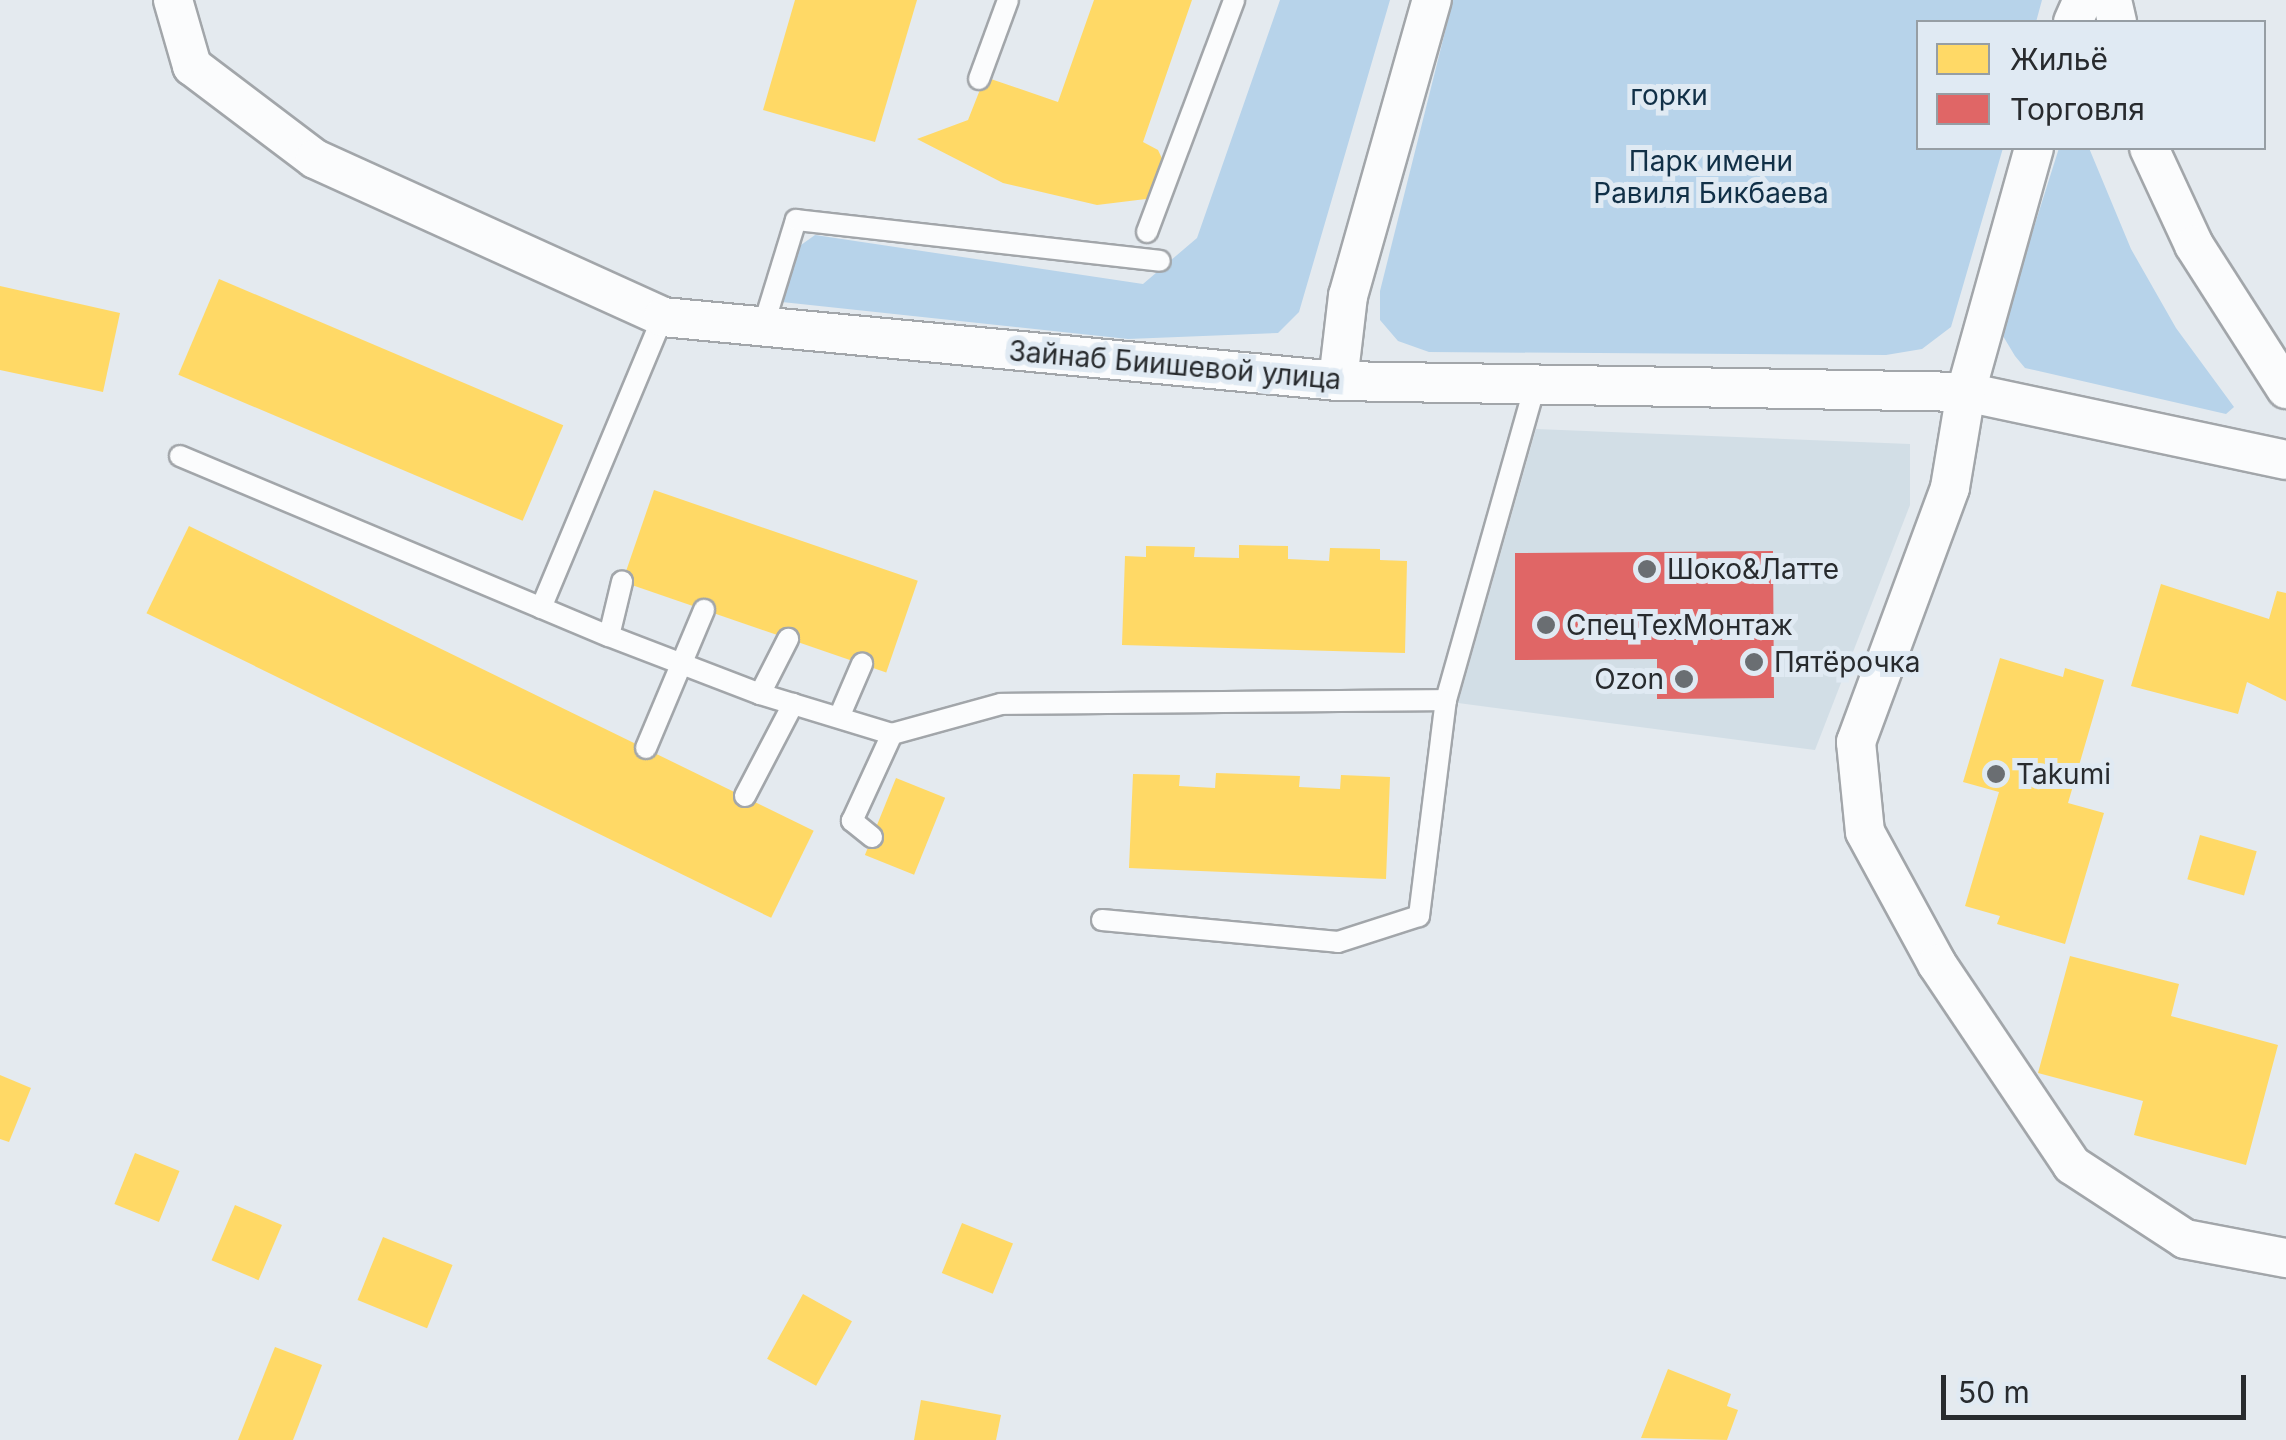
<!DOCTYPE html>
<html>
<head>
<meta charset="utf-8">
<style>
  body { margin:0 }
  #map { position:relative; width:2286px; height:1440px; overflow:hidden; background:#e4eaef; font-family:Inter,sans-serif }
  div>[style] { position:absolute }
  .built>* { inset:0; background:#d2dee6 }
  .green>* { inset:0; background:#b7d3ea }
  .homes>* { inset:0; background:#ffd966; transform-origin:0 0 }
  .shops>* { inset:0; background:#e06666 }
  .roads { filter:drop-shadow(2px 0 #a2a6aa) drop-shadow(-2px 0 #a2a6aa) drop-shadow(0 2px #a2a6aa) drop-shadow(0 -2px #a2a6aa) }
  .service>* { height:20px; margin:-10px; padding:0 10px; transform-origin:10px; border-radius:10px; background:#fbfcfd }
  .minor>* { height:38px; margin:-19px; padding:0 19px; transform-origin:19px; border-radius:19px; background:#fbfcfd }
  .dots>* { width:28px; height:28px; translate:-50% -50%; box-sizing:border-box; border:5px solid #e0eaf3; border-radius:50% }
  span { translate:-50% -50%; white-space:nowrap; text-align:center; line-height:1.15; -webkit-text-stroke:10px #e0eaf3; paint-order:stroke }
  .park-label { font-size:28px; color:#113047 }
  .street-label { font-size:28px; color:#282b2e }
  .poi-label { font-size:28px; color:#282b2e }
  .left { translate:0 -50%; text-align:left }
  .right { translate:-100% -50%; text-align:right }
  .legend { position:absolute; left:1916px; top:20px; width:350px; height:130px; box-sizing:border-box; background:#e0eaf3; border:2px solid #969ea4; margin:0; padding:12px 18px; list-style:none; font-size:30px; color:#282b2e }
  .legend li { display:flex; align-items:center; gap:20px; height:50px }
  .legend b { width:50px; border:2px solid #969ea4 }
  .scale { position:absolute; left:1941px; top:1375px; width:305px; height:45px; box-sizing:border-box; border:5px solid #282b2e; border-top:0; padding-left:12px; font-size:30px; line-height:35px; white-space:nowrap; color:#282b2e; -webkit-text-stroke:8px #e0eaf3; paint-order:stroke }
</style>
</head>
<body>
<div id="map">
  <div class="built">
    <i style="clip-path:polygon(1536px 429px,1910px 444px,1910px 505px,1815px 750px,1458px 703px)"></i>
  </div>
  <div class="green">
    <i style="clip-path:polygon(1280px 0,1390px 0,1299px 312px,1278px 333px,1128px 339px,782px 302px,794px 250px,815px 235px,1143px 284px,1197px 238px)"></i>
    <i style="clip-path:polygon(1453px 0,2042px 0,2036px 22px,1918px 22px,1918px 148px,2003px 148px,1951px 327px,1922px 349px,1886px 355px,1429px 352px,1398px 341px,1380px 320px,1380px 291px)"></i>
    <i style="clip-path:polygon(2059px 148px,2089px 148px,2131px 249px,2176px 328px,2234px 407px,2226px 414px,2025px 368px,2015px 356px,2003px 336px,2005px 319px)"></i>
  </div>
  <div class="homes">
    <i style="clip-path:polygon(795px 0,917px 0,875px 142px,763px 110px)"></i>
    <i style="clip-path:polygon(1094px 0,1192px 0,1143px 142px,1158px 150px,1166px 167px,1154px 198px,1097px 205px,1003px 183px,917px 139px,968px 120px,985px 77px,1058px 102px)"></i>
    <i style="left:219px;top:279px;width:374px;height:104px;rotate:23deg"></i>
    <i style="clip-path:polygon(0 286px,120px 313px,103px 392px,0 370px)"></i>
    <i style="left:654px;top:490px;width:279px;height:97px;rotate:19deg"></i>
    <i style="left:189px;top:526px;width:695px;height:97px;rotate:26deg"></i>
    <i style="clip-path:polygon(1239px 545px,1288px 546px,1288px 559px,1329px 561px,1330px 548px,1380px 549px,1380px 560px,1407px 561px,1405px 653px,1122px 645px,1125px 556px,1146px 557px,1146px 546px,1195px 547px,1194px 557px,1239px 558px)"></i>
    <i style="clip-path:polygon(2161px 584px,2269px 619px,2277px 591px,2286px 593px,2286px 701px,2247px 682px,2238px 714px,2131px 686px)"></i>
    <i style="clip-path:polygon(2000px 658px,2063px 677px,2065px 668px,2104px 680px,2068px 803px,2104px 813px,2065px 944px,1997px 924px,2000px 916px,1965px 906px,1999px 792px,1963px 782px)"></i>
    <i style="clip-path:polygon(1216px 773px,1300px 776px,1299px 787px,1340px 789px,1341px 775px,1390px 777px,1386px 879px,1129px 868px,1133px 774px,1180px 775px,1179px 786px,1215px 788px)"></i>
    <i style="left:896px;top:778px;width:53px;height:83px;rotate:22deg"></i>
    <i style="left:2200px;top:835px;width:59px;height:46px;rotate:16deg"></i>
    <i style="clip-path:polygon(2070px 956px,2179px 984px,2171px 1016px,2278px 1045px,2246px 1165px,2134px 1135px,2143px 1101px,2038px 1073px)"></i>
    <i style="clip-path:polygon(0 1075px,31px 1088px,9px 1142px,0 1139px)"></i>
    <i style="left:135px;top:1153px;width:48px;height:55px;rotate:22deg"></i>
    <i style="left:235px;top:1205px;width:51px;height:60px;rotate:23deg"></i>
    <i style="left:962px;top:1223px;width:55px;height:54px;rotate:22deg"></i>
    <i style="left:383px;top:1237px;width:75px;height:68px;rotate:22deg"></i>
    <i style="left:803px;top:1294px;width:56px;height:74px;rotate:29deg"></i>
    <i style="clip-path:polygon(275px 1347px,322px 1365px,293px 1440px,238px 1440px)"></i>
    <i style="clip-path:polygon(1668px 1369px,1731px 1394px,1727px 1406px,1738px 1410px,1727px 1440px,1641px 1438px)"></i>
    <i style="clip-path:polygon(921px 1400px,1001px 1415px,996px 1440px,914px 1440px)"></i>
  </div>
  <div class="shops">
    <i style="clip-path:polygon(1773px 551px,1774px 698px,1657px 699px,1657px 659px,1515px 660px,1515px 553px)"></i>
  </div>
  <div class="roads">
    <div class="service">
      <i style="left:979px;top:79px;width:84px;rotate:-69.8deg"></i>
      <i style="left:1147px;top:232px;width:248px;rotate:-69.4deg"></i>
      <i style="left:763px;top:327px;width:112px;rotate:-72.9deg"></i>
      <i style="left:796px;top:220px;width:366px;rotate:6.4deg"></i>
      <i style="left:180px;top:456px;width:465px;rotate:22.8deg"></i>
      <i style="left:609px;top:636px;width:162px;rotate:21deg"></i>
      <i style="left:760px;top:694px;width:138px;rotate:16.9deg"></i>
      <i style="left:892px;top:734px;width:113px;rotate:-15.4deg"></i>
      <i style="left:1001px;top:704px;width:445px;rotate:-0.5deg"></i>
      <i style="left:1446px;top:700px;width:326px;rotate:-74.2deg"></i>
      <i style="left:541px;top:608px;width:316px;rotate:-67.3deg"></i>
      <i style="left:609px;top:636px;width:56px;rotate:-76.5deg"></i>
      <i style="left:760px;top:694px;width:62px;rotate:-63deg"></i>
      <i style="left:840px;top:715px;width:56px;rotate:-66.7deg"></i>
      <i style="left:646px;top:748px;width:150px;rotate:-67.2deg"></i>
      <i style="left:745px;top:796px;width:104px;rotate:-62.4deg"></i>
      <i style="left:872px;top:837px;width:26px;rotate:-141deg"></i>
      <i style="left:852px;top:821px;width:96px;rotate:-65.3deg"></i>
      <i style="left:1102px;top:920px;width:237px;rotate:5.3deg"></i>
      <i style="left:1338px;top:942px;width:85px;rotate:-17.8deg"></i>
      <i style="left:1419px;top:916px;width:218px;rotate:-82.9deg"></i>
    </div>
    <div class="minor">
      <i style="left:173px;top:0;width:69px;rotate:73.9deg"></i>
      <i style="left:192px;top:66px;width:154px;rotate:37.1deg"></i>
      <i style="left:315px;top:159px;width:382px;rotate:24.4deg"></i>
      <i style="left:663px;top:317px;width:678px;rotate:5.42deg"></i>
      <i style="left:1338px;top:381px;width:628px;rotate:1deg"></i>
      <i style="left:1966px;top:392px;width:327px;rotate:12deg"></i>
      <i style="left:2112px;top:0;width:23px;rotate:77deg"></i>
      <i style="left:2073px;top:22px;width:24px;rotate:-66deg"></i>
      <i style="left:2034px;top:148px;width:253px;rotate:105.6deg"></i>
      <i style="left:1966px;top:392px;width:97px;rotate:99.5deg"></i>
      <i style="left:1950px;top:488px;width:271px;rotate:110.3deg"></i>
      <i style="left:1856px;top:742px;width:90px;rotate:84.3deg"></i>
      <i style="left:1865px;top:832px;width:150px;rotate:61.4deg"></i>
      <i style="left:1937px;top:964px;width:242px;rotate:56.1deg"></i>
      <i style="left:2072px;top:1165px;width:135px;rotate:33.2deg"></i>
      <i style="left:2185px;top:1239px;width:103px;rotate:10.7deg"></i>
      <i style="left:2149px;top:148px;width:107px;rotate:65.1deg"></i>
      <i style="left:2194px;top:245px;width:171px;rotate:57.4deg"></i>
      <i style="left:1338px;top:381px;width:86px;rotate:-83.3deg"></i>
      <i style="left:1348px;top:296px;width:308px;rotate:-74.2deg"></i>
    </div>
  </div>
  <div class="dots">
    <i style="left:1647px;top:569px;background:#6a6e72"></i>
    <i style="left:1546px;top:625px;background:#6a6e72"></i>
    <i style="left:1754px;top:662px;background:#6a6e72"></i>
    <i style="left:1684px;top:679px;background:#6a6e72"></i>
    <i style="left:1996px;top:774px;background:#6a6e72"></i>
  </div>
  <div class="park-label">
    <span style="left:1669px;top:95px">горки</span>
    <span style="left:1711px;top:177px">Парк имени<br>Равиля Бикбаева</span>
  </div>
  <div class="street-label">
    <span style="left:1175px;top:365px;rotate:5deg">Зайнаб Биишевой улица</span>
  </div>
  <div class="poi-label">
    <span class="left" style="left:1667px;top:569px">Шоко&amp;Латте</span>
    <span class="left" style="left:1566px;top:625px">СпецТехМонтаж</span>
    <span class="left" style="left:1774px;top:662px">Пятёрочка</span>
    <span class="right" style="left:1664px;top:679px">Ozon</span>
    <span class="left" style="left:2016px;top:774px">Takumi</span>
  </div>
  <ul class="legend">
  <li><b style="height:28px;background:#ffd966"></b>Жильё</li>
  <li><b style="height:28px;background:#e06666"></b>Торговля</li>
  </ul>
  <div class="scale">50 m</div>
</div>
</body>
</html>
